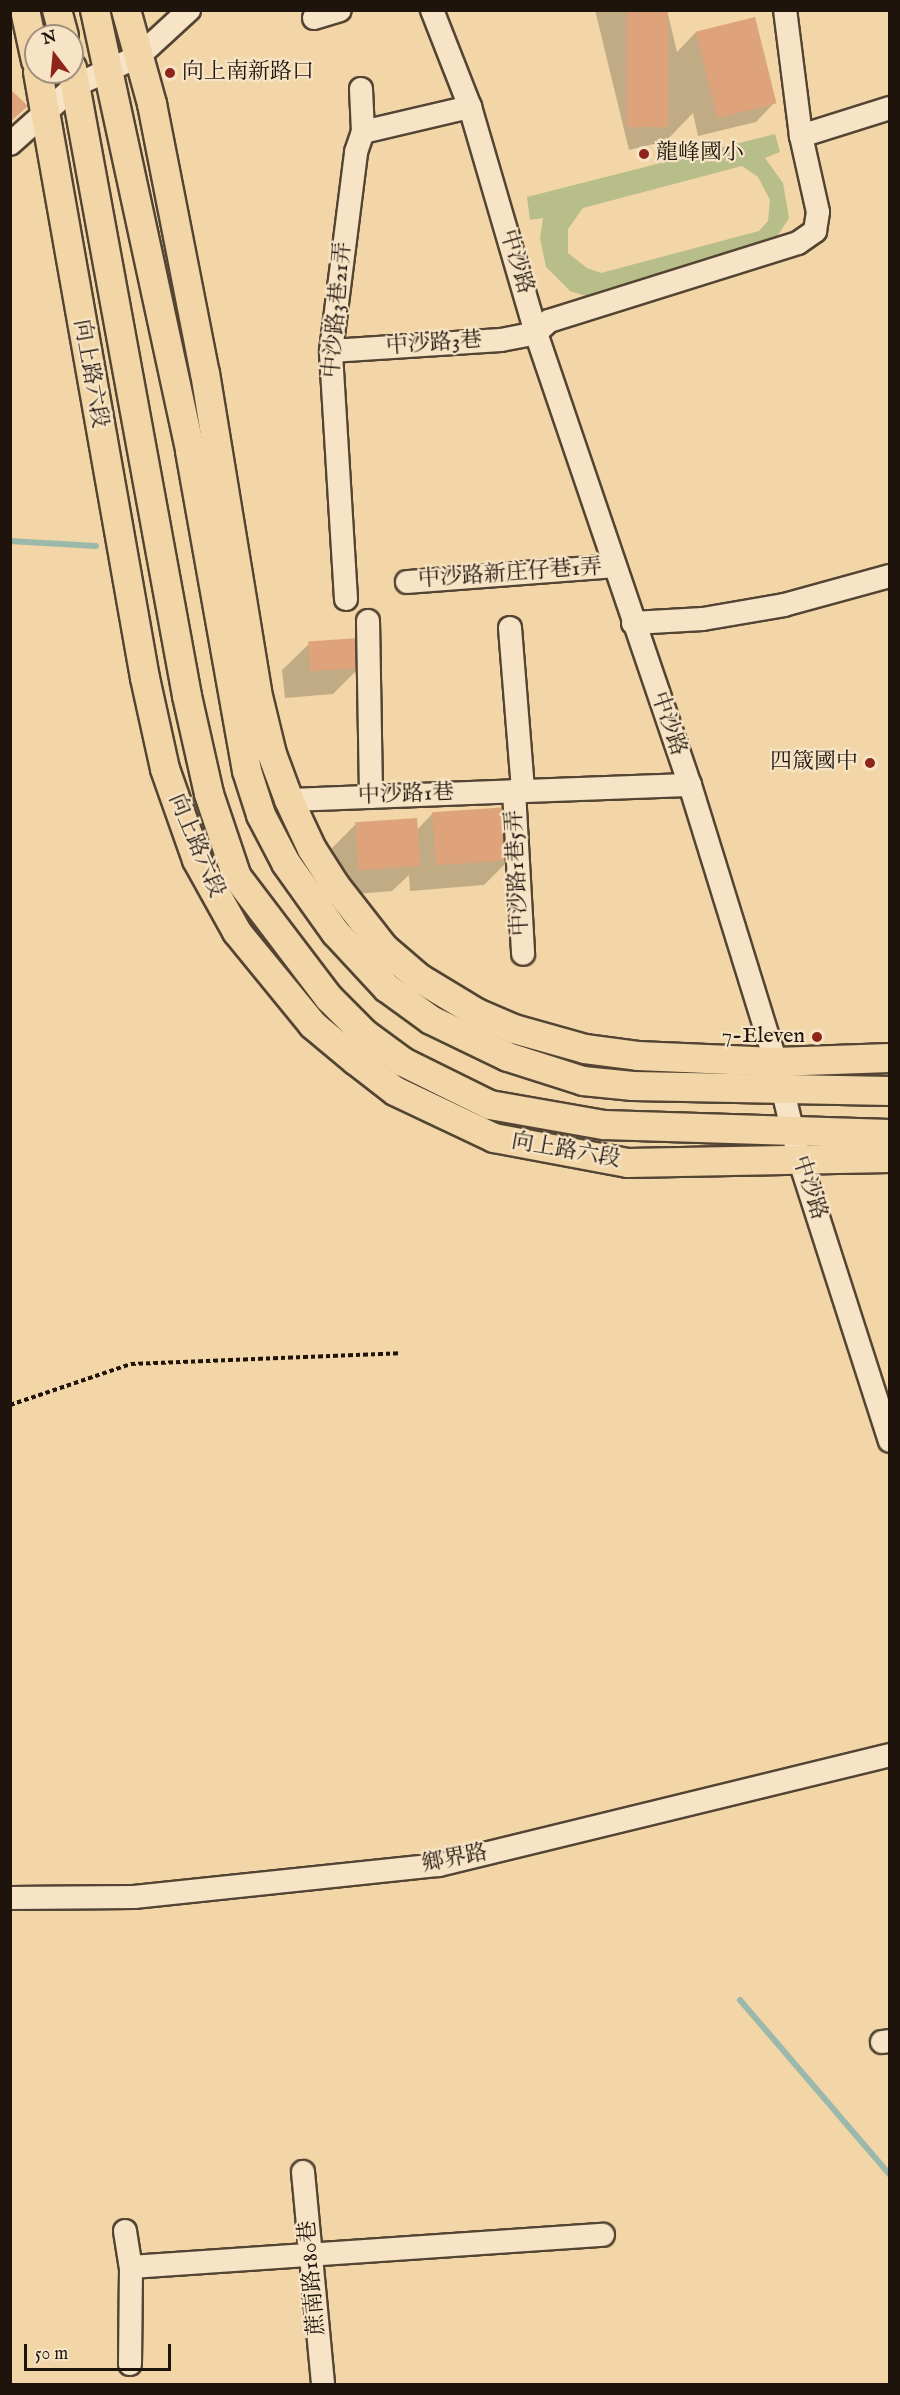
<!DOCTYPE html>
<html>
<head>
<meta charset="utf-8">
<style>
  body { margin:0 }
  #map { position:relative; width:900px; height:2395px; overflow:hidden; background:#f2d6a7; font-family:"IM FELL English","Noto Serif TC",serif }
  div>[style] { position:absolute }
  .green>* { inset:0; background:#b8be89 }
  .shadow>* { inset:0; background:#0003 }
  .stream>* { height:6px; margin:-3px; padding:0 3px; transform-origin:3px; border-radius:3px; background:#9bb9ab }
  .building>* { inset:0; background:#dea37b; transform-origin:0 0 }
  .path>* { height:4px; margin-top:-2px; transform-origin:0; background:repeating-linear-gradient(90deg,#1f140c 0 4.5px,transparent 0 7.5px) }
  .roads { filter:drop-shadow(2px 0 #544433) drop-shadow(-2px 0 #544433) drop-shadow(0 2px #544433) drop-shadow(0 -2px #544433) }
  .minor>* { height:22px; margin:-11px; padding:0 11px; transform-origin:11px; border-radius:11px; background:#f7e4c6 }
  .major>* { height:28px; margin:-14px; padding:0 14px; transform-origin:14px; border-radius:14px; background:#f2d6a7 }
  .dots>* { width:16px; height:16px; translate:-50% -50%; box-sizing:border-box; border:3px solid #f7e4c6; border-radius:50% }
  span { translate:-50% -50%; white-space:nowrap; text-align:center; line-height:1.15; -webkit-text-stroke:4.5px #f7e4c6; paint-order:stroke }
  .poi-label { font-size:22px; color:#1f140c }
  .left { translate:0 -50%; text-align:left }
  .right { translate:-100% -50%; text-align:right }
  .street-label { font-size:22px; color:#1f140c }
  .frame { position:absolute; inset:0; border:12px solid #1f140c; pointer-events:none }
  .north { position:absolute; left:24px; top:24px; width:60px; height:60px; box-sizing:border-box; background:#f7e4c6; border:2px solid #a1917c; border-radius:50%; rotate:344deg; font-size:16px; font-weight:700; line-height:24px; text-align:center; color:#1f140c }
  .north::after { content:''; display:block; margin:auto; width:21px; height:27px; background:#8f2418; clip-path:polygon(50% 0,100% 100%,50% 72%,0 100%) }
  .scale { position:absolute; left:24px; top:2344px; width:147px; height:27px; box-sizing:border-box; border:3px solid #1f140c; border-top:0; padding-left:8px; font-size:18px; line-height:21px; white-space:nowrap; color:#1f140c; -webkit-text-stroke:4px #f7e4c6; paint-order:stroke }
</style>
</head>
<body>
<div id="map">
  <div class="green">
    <i style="clip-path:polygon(evenodd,775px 134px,780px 152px,765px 158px,783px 183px,789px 218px,772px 245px,589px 297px,570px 291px,546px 267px,540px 238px,543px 218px,530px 220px,527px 197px,775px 134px,742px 166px,758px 177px,770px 200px,768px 221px,759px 231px,601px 273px,587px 268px,568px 253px,568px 229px,583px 208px,742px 166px)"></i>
  </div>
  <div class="shadow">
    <i style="clip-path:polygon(595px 10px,667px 10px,677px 52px,696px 32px,774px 103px,756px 122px,698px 136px,693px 113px,666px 141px,629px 150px)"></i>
    <i style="clip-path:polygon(309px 644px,359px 668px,333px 694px,285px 698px,282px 670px)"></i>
    <i style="clip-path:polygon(432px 814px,510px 859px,484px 885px,410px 891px,409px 875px,392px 891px,333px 896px,330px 850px,356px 824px,416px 831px)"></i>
  </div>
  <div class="stream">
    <i style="left:10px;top:541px;width:86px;rotate:3.3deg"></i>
    <i style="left:740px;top:2000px;width:230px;rotate:49.4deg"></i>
  </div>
  <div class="building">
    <i style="left:627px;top:10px;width:41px;height:117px"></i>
    <i style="left:755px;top:17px;width:89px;height:61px;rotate:76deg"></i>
    <i style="clip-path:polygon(10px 89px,28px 106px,10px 122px)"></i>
    <i style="left:358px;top:638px;width:30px;height:50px;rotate:86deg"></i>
    <i style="left:508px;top:807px;width:53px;height:76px;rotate:86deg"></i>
    <i style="left:417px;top:818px;width:48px;height:62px;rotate:86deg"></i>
  </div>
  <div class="path">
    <i style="left:10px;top:1405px;width:128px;rotate:-18.7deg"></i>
    <i style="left:131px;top:1364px;width:269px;rotate:-2.3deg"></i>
  </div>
  <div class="roads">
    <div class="minor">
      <i style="left:432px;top:10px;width:104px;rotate:68.6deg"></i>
      <i style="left:470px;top:107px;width:235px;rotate:73.7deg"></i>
      <i style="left:536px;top:333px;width:478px;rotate:71.2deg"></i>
      <i style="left:690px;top:785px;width:290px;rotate:72.8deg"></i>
      <i style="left:776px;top:1062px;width:99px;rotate:76.5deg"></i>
      <i style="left:799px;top:1158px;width:297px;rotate:72.2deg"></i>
      <i style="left:314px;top:18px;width:27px;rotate:-17deg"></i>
      <i style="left:361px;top:89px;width:43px;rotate:87.3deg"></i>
      <i style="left:801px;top:136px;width:93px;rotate:-17.5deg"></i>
      <i style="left:10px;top:144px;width:89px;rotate:-41.8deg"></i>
      <i style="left:76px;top:85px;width:69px;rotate:-24.7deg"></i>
      <i style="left:139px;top:56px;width:68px;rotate:-42.6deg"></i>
      <i style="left:331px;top:351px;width:170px;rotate:-3.7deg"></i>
      <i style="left:501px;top:340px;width:36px;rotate:-11deg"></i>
      <i style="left:536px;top:333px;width:18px;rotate:-43deg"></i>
      <i style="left:549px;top:321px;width:261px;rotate:-17.4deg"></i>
      <i style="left:798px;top:243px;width:21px;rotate:-35deg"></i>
      <i style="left:815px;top:231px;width:19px;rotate:-81deg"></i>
      <i style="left:818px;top:212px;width:78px;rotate:-102.6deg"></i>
      <i style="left:801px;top:136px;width:127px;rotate:-97.2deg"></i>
      <i style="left:407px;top:582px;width:208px;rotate:-4.4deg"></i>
      <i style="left:346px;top:599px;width:248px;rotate:-93.5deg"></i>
      <i style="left:331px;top:351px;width:201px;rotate:-82.8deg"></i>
      <i style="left:356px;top:152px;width:21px;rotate:-71deg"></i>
      <i style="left:363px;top:132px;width:110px;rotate:-13.2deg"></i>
      <i style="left:368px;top:621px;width:176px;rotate:89deg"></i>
      <i style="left:633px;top:623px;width:70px;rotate:-3.3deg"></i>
      <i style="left:703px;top:619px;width:82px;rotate:-9.8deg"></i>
      <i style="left:784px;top:605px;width:110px;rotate:-15.3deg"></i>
      <i style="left:510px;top:628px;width:164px;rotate:85.4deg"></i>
      <i style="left:523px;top:791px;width:167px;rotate:-2.1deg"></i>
      <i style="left:514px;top:791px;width:163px;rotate:86.8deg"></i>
      <i style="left:289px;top:800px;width:234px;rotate:-2.2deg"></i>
      <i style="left:10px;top:1898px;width:124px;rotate:-0.5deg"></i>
      <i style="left:134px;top:1897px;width:307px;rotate:-6deg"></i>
      <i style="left:439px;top:1865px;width:464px;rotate:-13.7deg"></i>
      <i style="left:882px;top:2042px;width:8px;rotate:-7deg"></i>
      <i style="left:303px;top:2172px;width:213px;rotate:84.6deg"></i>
      <i style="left:125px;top:2231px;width:36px;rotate:81deg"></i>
      <i style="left:130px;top:2364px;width:97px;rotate:-89.4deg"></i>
      <i style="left:131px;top:2267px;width:473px;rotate:-3.9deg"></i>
    </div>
    <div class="major">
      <i style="left:25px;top:10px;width:52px;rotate:77.8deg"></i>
      <i style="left:57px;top:10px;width:27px;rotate:75deg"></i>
      <i style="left:95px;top:10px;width:451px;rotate:77.8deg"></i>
      <i style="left:190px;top:451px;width:325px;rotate:79.9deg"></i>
      <i style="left:247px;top:771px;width:46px;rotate:72.3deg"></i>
      <i style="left:261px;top:815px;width:54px;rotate:62.5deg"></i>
      <i style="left:286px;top:863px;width:86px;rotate:54.5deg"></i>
      <i style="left:336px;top:933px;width:75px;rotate:47.2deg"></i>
      <i style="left:387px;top:988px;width:54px;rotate:36deg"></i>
      <i style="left:431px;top:1020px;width:85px;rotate:25.7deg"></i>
      <i style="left:508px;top:1057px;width:79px;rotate:17.7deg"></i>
      <i style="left:583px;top:1081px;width:50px;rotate:5.7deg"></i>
      <i style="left:633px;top:1086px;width:257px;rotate:1.1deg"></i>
      <i style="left:126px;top:10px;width:98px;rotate:74.5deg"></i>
      <i style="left:152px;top:104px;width:274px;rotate:78.9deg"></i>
      <i style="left:205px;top:373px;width:323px;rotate:80.7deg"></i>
      <i style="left:257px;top:692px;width:64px;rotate:76.4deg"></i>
      <i style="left:272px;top:754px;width:49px;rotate:69.7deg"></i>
      <i style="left:289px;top:800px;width:54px;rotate:64.9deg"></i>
      <i style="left:312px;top:849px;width:43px;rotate:57.4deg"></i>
      <i style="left:335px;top:885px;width:80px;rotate:52.1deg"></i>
      <i style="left:384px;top:948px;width:46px;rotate:40.6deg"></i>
      <i style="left:419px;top:978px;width:68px;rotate:31.1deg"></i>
      <i style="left:477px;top:1013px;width:40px;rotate:23.4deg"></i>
      <i style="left:514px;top:1029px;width:74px;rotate:15.7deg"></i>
      <i style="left:585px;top:1049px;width:53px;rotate:7.5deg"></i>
      <i style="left:638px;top:1056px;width:138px;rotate:2.5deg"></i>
      <i style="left:776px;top:1062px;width:114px;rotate:-2deg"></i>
      <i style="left:72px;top:68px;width:638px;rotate:79.62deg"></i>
      <i style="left:187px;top:696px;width:100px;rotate:77.3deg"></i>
      <i style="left:209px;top:794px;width:88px;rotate:71.4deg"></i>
      <i style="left:237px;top:877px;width:152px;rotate:52.8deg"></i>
      <i style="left:329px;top:998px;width:51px;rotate:45deg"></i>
      <i style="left:365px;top:1034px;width:47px;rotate:36.4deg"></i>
      <i style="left:403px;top:1062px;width:97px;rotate:26.3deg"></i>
      <i style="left:490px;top:1105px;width:116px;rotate:10deg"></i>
      <i style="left:604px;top:1125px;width:286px;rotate:1.8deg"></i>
      <i style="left:38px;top:72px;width:615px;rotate:79.99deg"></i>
      <i style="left:145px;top:678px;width:93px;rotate:77.6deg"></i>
      <i style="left:165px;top:769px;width:96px;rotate:70.6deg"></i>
      <i style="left:197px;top:860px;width:82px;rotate:60.9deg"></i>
      <i style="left:237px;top:932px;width:120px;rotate:50.7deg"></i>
      <i style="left:313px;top:1025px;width:55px;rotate:39.8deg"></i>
      <i style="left:355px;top:1060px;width:51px;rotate:37.8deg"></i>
      <i style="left:395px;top:1091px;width:110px;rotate:25.4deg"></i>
      <i style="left:494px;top:1138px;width:136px;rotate:10.6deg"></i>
      <i style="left:628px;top:1163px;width:262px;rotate:-1.1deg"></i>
    </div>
  </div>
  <div class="dots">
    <i style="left:170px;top:73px;background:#8f2418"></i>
    <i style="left:644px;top:154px;background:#8f2418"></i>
    <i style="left:870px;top:763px;background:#8f2418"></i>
    <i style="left:817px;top:1037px;background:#8f2418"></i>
  </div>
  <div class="poi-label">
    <span class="left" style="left:182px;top:73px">向上南新路口</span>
    <span class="left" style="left:656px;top:154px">龍峰國小</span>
    <span class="right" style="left:858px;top:763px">四箴國中</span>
    <span class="right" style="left:805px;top:1037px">7-Eleven</span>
  </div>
  <div class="street-label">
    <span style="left:516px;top:262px;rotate:73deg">中沙路</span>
    <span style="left:338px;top:310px;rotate:-85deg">中沙路3巷21弄</span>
    <span style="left:434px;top:344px;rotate:-4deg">中沙路3巷</span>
    <span style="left:90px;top:374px;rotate:80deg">向上路六段</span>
    <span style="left:510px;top:574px;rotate:-4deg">中沙路新庄仔巷1弄</span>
    <span style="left:668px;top:724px;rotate:71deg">中沙路</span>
    <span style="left:406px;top:795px;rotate:-2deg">中沙路1巷</span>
    <span style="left:196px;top:846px;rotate:67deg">向上路六段</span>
    <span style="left:518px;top:873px;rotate:-93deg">中沙路1巷5弄</span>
    <span style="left:566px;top:1151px;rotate:10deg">向上路六段</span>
    <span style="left:809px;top:1188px;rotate:72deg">中沙路</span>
    <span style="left:455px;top:1859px;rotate:-11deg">鄉界路</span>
    <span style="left:313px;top:2278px;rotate:-95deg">蔗南路180巷</span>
  </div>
  <div class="frame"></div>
  <div class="north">N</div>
  <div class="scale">50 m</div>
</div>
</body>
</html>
